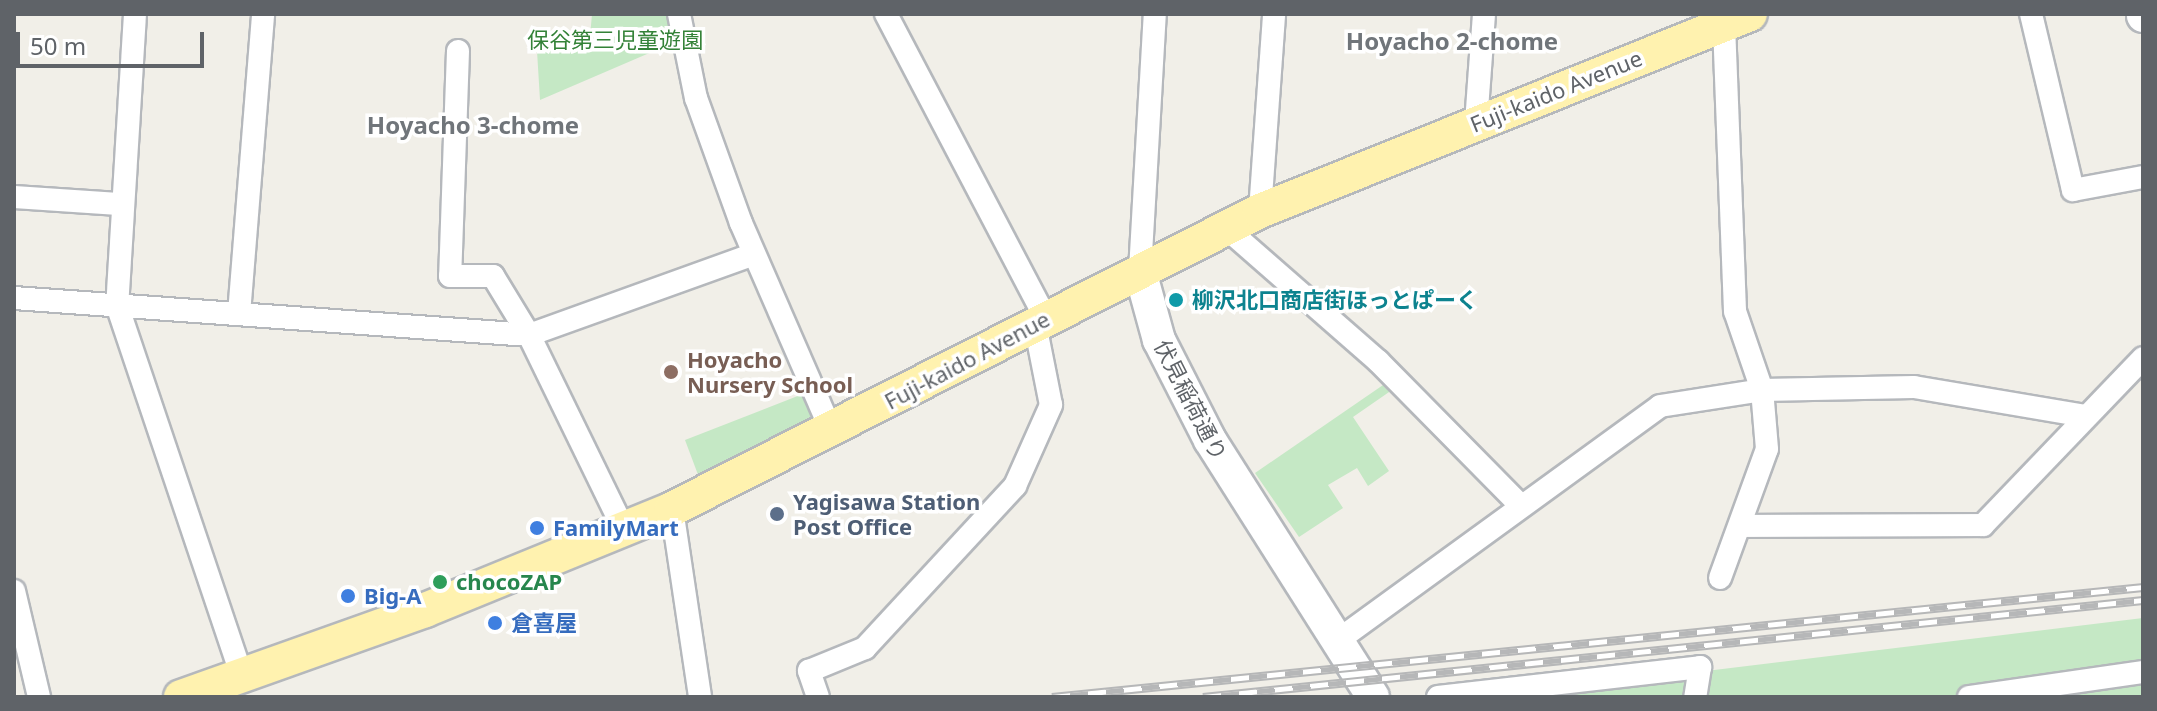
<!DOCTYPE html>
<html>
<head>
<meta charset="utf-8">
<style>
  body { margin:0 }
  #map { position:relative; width:2157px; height:711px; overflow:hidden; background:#f1efe8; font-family:"Noto Sans","Noto Sans JP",sans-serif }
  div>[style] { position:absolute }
  .green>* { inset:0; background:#c5e8c5 }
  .roads { filter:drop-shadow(2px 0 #b5b8bc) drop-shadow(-2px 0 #b5b8bc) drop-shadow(0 2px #b5b8bc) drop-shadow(0 -2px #b5b8bc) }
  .street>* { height:22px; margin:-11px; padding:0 11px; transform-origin:11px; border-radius:11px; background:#fff }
  .secondary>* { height:32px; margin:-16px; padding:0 16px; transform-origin:16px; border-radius:16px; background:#fff }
  .primary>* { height:34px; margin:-17px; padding:0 17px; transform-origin:17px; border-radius:17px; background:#fff2af }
  .rail>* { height:9px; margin-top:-4.5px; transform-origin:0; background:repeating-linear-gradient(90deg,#fff 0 18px,#b6b7b8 0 36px); box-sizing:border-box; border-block:2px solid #b6b7b8 }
  .dots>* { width:22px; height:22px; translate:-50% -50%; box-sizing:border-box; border:4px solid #fff; border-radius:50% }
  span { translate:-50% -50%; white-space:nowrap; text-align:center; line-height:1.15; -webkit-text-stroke:7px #fff; paint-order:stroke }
  .park-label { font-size:22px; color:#348238 }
  .street-label { font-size:22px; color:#5f6368 }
  .culture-label { font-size:22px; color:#0d838f; font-weight:700 }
  .left { translate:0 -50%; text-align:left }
  .education-label { font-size:22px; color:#785e54; font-weight:700 }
  .service-label { font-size:22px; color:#4e5e75; font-weight:700 }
  .shop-label { font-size:22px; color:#366cbe; font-weight:700 }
  .leisure-label { font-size:22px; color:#27864d; font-weight:700 }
  .neighbourhood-label { font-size:24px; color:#70757a; font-weight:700 }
  .frame { position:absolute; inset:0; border:16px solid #5f6368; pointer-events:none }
  .scale { position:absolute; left:16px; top:32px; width:188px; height:36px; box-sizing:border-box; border:4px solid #5f6368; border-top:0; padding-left:10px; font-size:24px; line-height:28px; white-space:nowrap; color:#5f6368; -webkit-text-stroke:6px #fff; paint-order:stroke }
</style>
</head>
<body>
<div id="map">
  <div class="green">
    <i style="clip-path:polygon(592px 14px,678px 14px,682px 39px,540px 100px,537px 51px,589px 48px)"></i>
    <i style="clip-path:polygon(1386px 383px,1392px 390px,1353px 417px,1389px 471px,1368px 486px,1357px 468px,1328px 485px,1343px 508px,1299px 537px,1255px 473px)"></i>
    <i style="clip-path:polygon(813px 390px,830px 427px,703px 488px,685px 440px)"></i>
    <i style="clip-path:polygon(2143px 618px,2143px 697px,1701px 697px,1706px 671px)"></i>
    <i style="clip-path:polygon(1694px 673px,1689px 697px,1572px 697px,1568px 688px)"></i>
  </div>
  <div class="roads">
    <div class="street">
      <i style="left:135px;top:14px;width:292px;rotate:93.5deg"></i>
      <i style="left:117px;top:305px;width:392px;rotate:71.4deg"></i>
      <i style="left:679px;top:14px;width:86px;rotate:78.6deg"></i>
      <i style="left:696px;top:98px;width:133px;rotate:70.2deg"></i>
      <i style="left:741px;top:223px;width:228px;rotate:66.5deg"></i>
      <i style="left:886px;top:14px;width:333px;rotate:62.3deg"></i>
      <i style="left:2031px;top:14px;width:181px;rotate:76.6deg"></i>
      <i style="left:2073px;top:190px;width:71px;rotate:-10.5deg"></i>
      <i style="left:458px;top:51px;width:225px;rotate:92deg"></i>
      <i style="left:450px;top:276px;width:43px"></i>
      <i style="left:493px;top:276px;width:69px;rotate:58.6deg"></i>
      <i style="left:529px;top:335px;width:239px;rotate:-19.8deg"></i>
      <i style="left:1476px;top:123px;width:109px;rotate:-85.8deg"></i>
      <i style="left:14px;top:197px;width:105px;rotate:3.8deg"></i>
      <i style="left:1260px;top:211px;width:197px;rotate:-85.9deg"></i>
      <i style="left:1226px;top:228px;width:202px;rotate:41.2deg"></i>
      <i style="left:1378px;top:361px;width:202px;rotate:45.4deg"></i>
      <i style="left:1140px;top:271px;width:257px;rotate:-86.7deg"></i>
      <i style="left:14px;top:298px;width:516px;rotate:4.11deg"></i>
      <i style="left:529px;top:335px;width:215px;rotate:64deg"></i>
      <i style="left:239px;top:314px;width:301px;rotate:-85.4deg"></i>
      <i style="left:672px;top:509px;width:190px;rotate:81.5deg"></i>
      <i style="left:1740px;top:526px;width:243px;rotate:-0.2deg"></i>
      <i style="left:1983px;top:525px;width:231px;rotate:-46.2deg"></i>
      <i style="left:1720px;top:578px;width:137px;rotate:-70deg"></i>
      <i style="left:1767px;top:449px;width:59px;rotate:-94.8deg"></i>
      <i style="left:1762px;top:390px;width:83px;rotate:-108.9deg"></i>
      <i style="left:1735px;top:311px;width:287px;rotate:-92.2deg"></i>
      <i style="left:14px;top:591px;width:109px;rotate:76.7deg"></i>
      <i style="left:1337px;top:641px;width:399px;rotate:-36deg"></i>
      <i style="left:1660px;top:406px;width:103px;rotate:-8.9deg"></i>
      <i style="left:1762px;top:390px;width:152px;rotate:-1.1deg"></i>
      <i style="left:1914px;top:387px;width:173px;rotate:9.6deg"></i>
      <i style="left:818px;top:697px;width:28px;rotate:-109deg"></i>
      <i style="left:809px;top:671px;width:61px;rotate:-22.3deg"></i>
      <i style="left:865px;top:648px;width:221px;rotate:-47.2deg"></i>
      <i style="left:1015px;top:486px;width:89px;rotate:-66deg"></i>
      <i style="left:1051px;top:405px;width:83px;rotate:-101.2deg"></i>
      <i style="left:1438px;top:697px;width:264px;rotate:-6.5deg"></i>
      <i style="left:1700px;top:667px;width:30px;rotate:99deg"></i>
      <i style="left:1969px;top:697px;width:176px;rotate:-8.2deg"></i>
    </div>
    <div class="secondary">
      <i style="left:2143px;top:14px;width:2px;rotate:90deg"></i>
      <i style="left:1140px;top:271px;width:72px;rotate:74.6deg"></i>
      <i style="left:1159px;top:340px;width:112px;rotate:63deg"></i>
      <i style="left:1210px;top:440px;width:304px;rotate:57.6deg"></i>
    </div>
    <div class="primary">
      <i style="left:181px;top:697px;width:259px;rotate:-19.6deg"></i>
      <i style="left:425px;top:610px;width:267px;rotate:-22.2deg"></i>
      <i style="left:672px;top:509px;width:659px;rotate:-26.88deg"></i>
      <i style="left:1260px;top:211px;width:528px;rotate:-21.9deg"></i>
    </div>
  </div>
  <div class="rail">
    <i style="left:1052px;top:697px;width:1097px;rotate:-5.76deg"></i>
    <i style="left:1203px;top:697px;width:945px;rotate:-5.89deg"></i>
  </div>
  <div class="dots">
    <i style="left:1176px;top:300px;background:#0f9aa8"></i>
    <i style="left:671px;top:372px;background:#8d6e63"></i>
    <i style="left:777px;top:514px;background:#5c6f8a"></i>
    <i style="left:537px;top:528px;background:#3f7fe0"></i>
    <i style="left:440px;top:582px;background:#2e9e5b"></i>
    <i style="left:348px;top:596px;background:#3f7fe0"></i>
    <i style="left:495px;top:623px;background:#3f7fe0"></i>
  </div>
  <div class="park-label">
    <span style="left:615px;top:40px">保谷第三児童遊園</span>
  </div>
  <div class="street-label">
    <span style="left:1556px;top:91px;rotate:-22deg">Fuji-kaido Avenue</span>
    <span style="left:967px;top:360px;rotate:-28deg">Fuji-kaido Avenue</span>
    <span style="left:1191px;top:400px;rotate:63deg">伏見稲荷通り</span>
  </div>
  <div class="culture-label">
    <span class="left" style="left:1192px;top:300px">柳沢北口商店街ほっとぱーく</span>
  </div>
  <div class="education-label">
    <span class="left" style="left:687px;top:372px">Hoyacho<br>Nursery School</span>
  </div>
  <div class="service-label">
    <span class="left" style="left:793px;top:514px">Yagisawa Station<br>Post Office</span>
  </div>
  <div class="shop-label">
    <span class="left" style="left:553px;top:528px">FamilyMart</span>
    <span class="left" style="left:364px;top:596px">Big-A</span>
    <span class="left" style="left:511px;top:623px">倉喜屋</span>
  </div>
  <div class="leisure-label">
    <span class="left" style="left:456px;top:582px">chocoZAP</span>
  </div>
  <div class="neighbourhood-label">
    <span style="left:1452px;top:41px">Hoyacho 2-chome</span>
    <span style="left:473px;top:125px">Hoyacho 3-chome</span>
  </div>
  <div class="frame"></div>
  <div class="scale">50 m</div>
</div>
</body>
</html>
